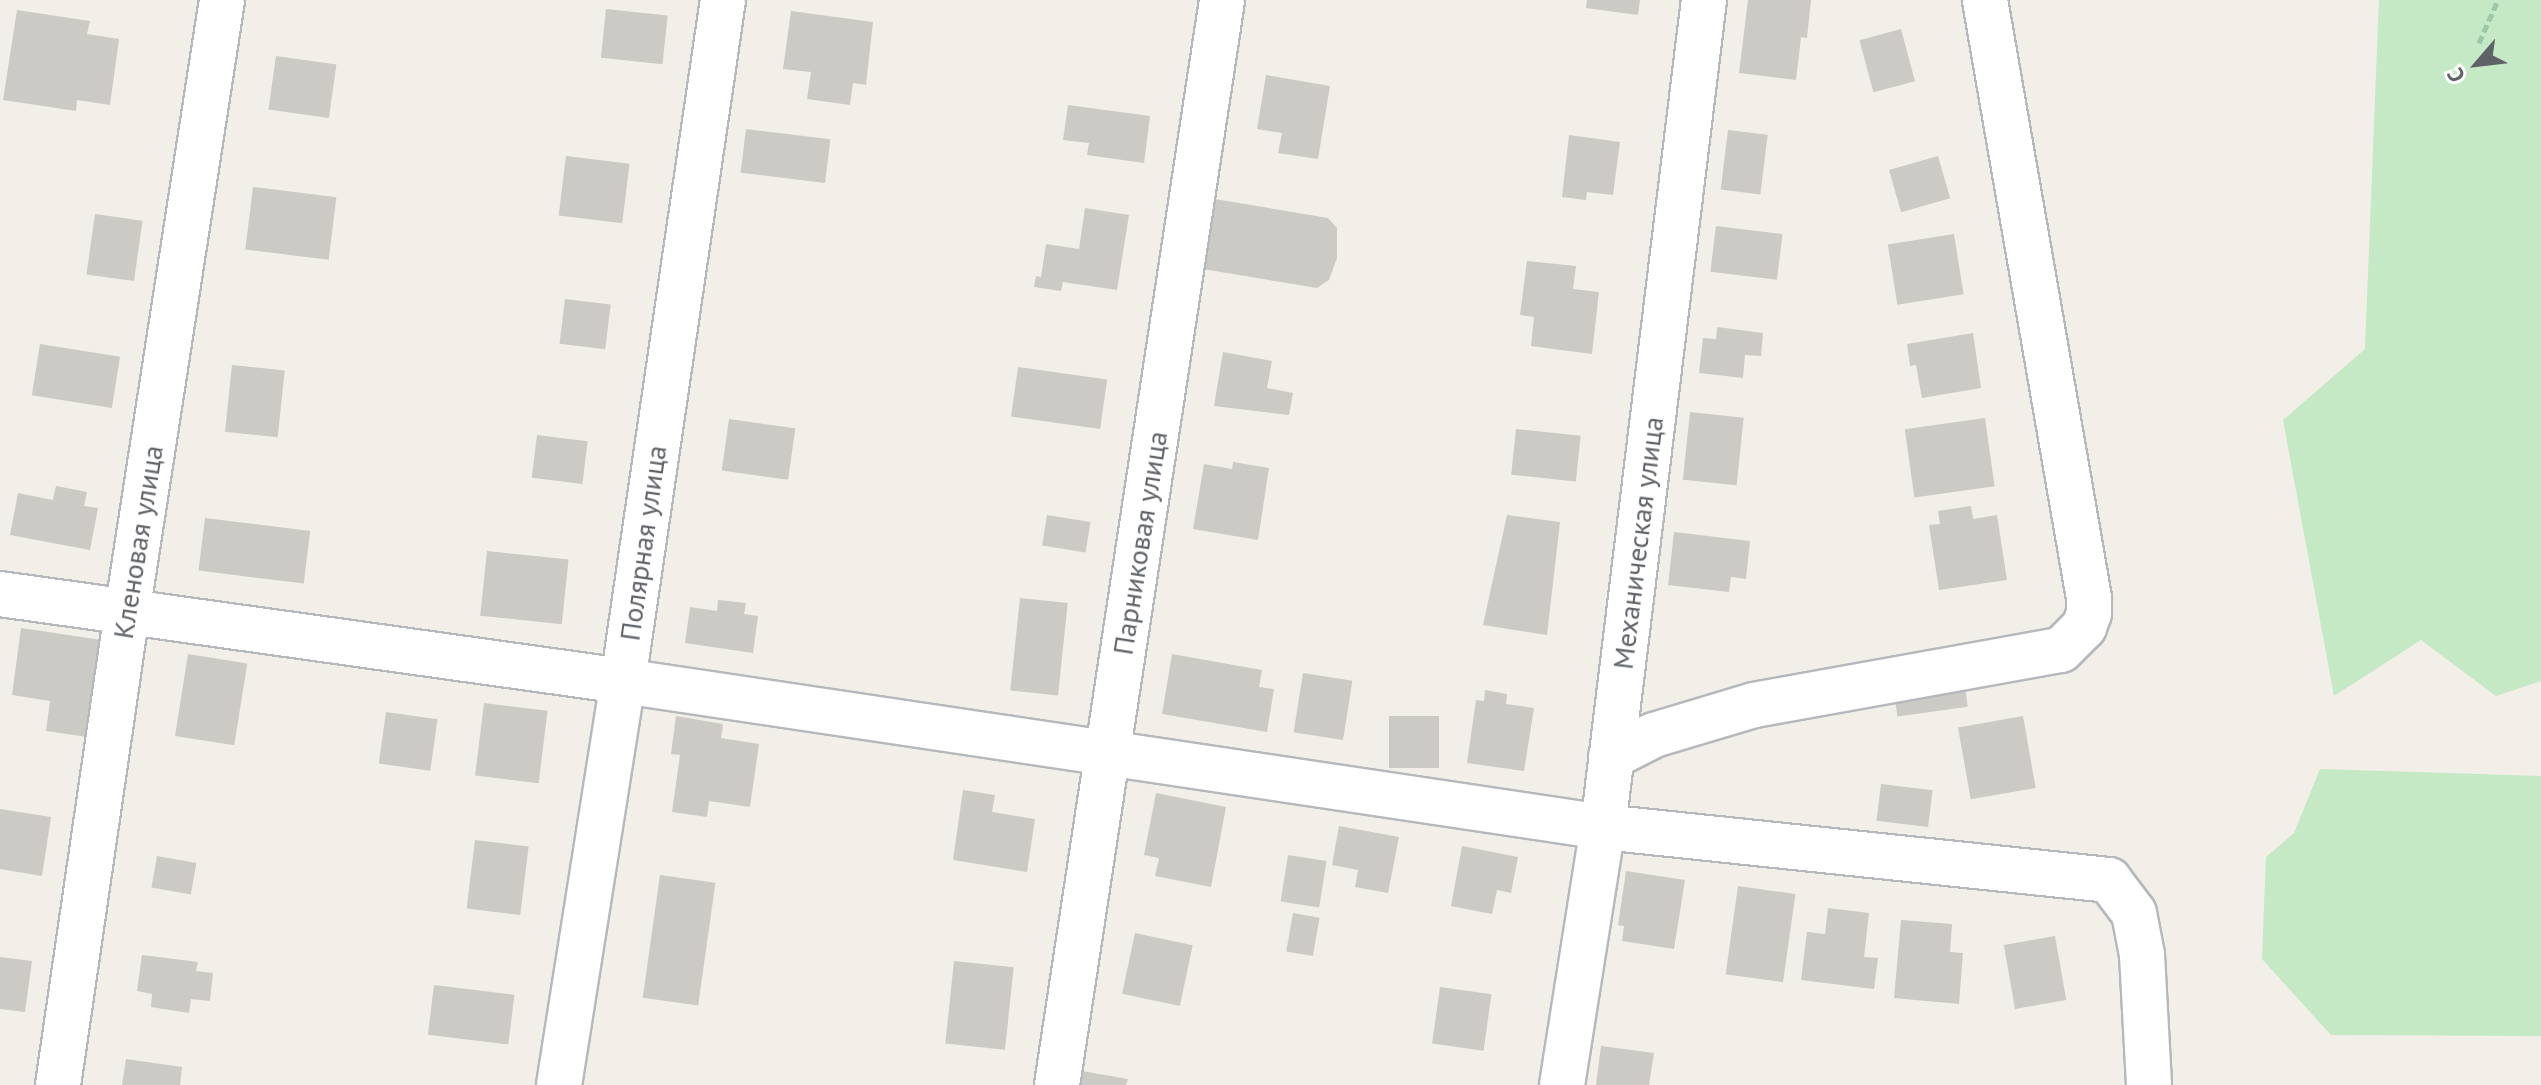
<!DOCTYPE html>
<html>
<head>
<meta charset="utf-8">
<style>
  body { margin:0 }
  #map { position:relative; width:2541px; height:1085px; overflow:hidden; background:#f1efe8; font-family:"PT Sans",sans-serif }
  div>[style] { position:absolute }
  .green>* { inset:0; background:#c5e8c5 }
  .building>* { inset:0; background:#cccac5; transform-origin:0 0 }
  .path>* { height:5px; margin-top:-2.5px; transform-origin:0; background:repeating-linear-gradient(90deg,#9cc7a9 0 8px,transparent 0 12px) }
  .roads { filter:drop-shadow(2px 0 #b5b8bc) drop-shadow(-2px 0 #b5b8bc) drop-shadow(0 2px #b5b8bc) drop-shadow(0 -2px #b5b8bc) }
  .minor>* { height:44px; margin:-22px; padding:0 22px; transform-origin:22px; border-radius:22px; background:#fff }
  span { translate:-50% -50%; white-space:nowrap; text-align:center; line-height:1.15; -webkit-text-stroke:8px #fff; paint-order:stroke }
  .street-label { font-size:28px; color:#5f6368 }
  .north { position:absolute; left:2437px; top:24px; width:80px; height:80px; -webkit-text-stroke:6px #fff; paint-order:stroke; rotate:242deg; font-size:22px; font-weight:700; line-height:32px; text-align:center; color:#5f6368 }
  .north::after { content:''; display:block; margin:auto; width:28px; height:36px; background:#5f6368; clip-path:polygon(50% 0,100% 100%,50% 72%,0 100%) }
</style>
</head>
<body>
<div id="map">
  <div class="green">
    <i style="clip-path:polygon(2379px 0,2541px 0,2541px 681px,2496px 696px,2421px 640px,2334px 696px,2283px 420px,2365px 349px)"></i>
    <i style="clip-path:polygon(2320px 769px,2541px 776px,2541px 1036px,2331px 1035px,2262px 959px,2266px 857px,2294px 833px)"></i>
  </div>
  <div class="building">
    <i style="clip-path:polygon(1587px 0,1640px 0,1638px 15px,1586px 8px)"></i>
    <i style="clip-path:polygon(1748px 0,1811px 0,1807px 38px,1801px 37px,1796px 80px,1739px 73px)"></i>
    <i style="left:606px;top:9px;width:62px;height:49px;rotate:6deg"></i>
    <i style="clip-path:polygon(17px 10px,90px 21px,87px 34px,119px 39px,110px 105px,77px 100px,76px 111px,3px 100px)"></i>
    <i style="clip-path:polygon(791px 11px,873px 22px,866px 85px,853px 83px,850px 105px,807px 99px,811px 72px,783px 69px)"></i>
    <i style="left:1901px;top:29px;width:54px;height:43px;rotate:75deg"></i>
    <i style="left:276px;top:56px;width:61px;height:54px;rotate:8deg"></i>
    <i style="clip-path:polygon(1266px 75px,1330px 86px,1318px 159px,1278px 153px,1282px 133px,1257px 129px)"></i>
    <i style="clip-path:polygon(1068px 105px,1150px 116px,1144px 163px,1087px 155px,1089px 143px,1063px 140px)"></i>
    <i style="left:746px;top:129px;width:85px;height:44px;rotate:7deg"></i>
    <i style="left:1728px;top:130px;width:40px;height:60px;rotate:7deg"></i>
    <i style="clip-path:polygon(1569px 135px,1620px 142px,1613px 195px,1587px 192px,1586px 200px,1562px 197px)"></i>
    <i style="left:566px;top:156px;width:64px;height:60px;rotate:7deg"></i>
    <i style="left:1938px;top:156px;width:44px;height:51px;rotate:74deg"></i>
    <i style="left:253px;top:187px;width:84px;height:63px;rotate:7deg"></i>
    <i style="clip-path:polygon(1215px 199px,1328px 218px,1337px 228px,1337px 258px,1329px 280px,1317px 288px,1203px 269px)"></i>
    <i style="clip-path:polygon(1085px 208px,1129px 215px,1117px 290px,1063px 282px,1061px 291px,1034px 287px,1036px 276px,1041px 277px,1046px 244px,1079px 249px)"></i>
    <i style="left:95px;top:214px;width:48px;height:61px;rotate:8deg"></i>
    <i style="left:1716px;top:226px;width:67px;height:46px;rotate:7deg"></i>
    <i style="left:1954px;top:234px;width:61px;height:67px;rotate:81deg"></i>
    <i style="clip-path:polygon(1527px 261px,1576px 266px,1573px 289px,1599px 292px,1592px 354px,1531px 346px,1534px 317px,1520px 315px)"></i>
    <i style="left:565px;top:299px;width:46px;height:45px;rotate:7deg"></i>
    <i style="clip-path:polygon(1717px 327px,1763px 333px,1761px 356px,1745px 355px,1743px 378px,1699px 373px,1703px 338px,1716px 339px)"></i>
    <i style="clip-path:polygon(1973px 333px,1981px 388px,1922px 398px,1916px 365px,1910px 366px,1907px 344px)"></i>
    <i style="left:40px;top:344px;width:81px;height:52px;rotate:9deg"></i>
    <i style="clip-path:polygon(1223px 352px,1272px 361px,1267px 388px,1293px 393px,1289px 415px,1214px 406px)"></i>
    <i style="left:232px;top:365px;width:53px;height:67px;rotate:6deg"></i>
    <i style="left:1018px;top:367px;width:90px;height:50px;rotate:8deg"></i>
    <i style="left:1690px;top:412px;width:54px;height:68px;rotate:6deg"></i>
    <i style="left:1985px;top:418px;width:69px;height:81px;rotate:82deg"></i>
    <i style="left:729px;top:419px;width:67px;height:52px;rotate:8deg"></i>
    <i style="left:1516px;top:429px;width:65px;height:46px;rotate:6deg"></i>
    <i style="left:537px;top:435px;width:51px;height:43px;rotate:7deg"></i>
    <i style="clip-path:polygon(1233px 462px,1269px 468px,1258px 540px,1193px 529px,1204px 464px,1232px 469px)"></i>
    <i style="clip-path:polygon(56px 486px,87px 492px,84px 506px,98px 508px,90px 550px,10px 535px,18px 493px,53px 500px)"></i>
    <i style="clip-path:polygon(1971px 506px,1973px 519px,1997px 515px,2007px 580px,1939px 590px,1929px 525px,1940px 524px,1938px 511px)"></i>
    <i style="left:1047px;top:515px;width:44px;height:31px;rotate:9deg"></i>
    <i style="clip-path:polygon(1507px 515px,1560px 522px,1547px 635px,1483px 625px)"></i>
    <i style="left:205px;top:518px;width:106px;height:53px;rotate:7deg"></i>
    <i style="clip-path:polygon(1674px 532px,1750px 541px,1746px 579px,1731px 577px,1729px 592px,1668px 585px)"></i>
    <i style="left:487px;top:551px;width:82px;height:65px;rotate:6deg"></i>
    <i style="left:1020px;top:598px;width:48px;height:93px;rotate:6deg"></i>
    <i style="clip-path:polygon(718px 600px,746px 603px,744px 614px,758px 616px,753px 653px,685px 643px,690px 607px,717px 611px)"></i>
    <i style="clip-path:polygon(21px 628px,102px 640px,88px 737px,46px 731px,50px 701px,12px 695px)"></i>
    <i style="left:188px;top:654px;width:60px;height:83px;rotate:9deg"></i>
    <i style="clip-path:polygon(1172px 654px,1262px 670px,1259px 687px,1274px 689px,1267px 732px,1162px 714px)"></i>
    <i style="left:1303px;top:673px;width:50px;height:60px;rotate:9deg"></i>
    <i style="left:1964px;top:680px;width:27px;height:71px;rotate:82deg"></i>
    <i style="clip-path:polygon(1485px 690px,1507px 694px,1506px 704px,1534px 708px,1524px 771px,1467px 763px,1476px 700px,1484px 701px)"></i>
    <i style="left:484px;top:703px;width:64px;height:73px;rotate:7deg"></i>
    <i style="left:386px;top:712px;width:52px;height:52px;rotate:8deg"></i>
    <i style="clip-path:polygon(676px 716px,723px 724px,721px 738px,759px 744px,750px 807px,709px 801px,707px 817px,672px 812px,680px 755px,671px 754px)"></i>
    <i style="left:1389px;top:716px;width:50px;height:52px"></i>
    <i style="left:2023px;top:716px;width:73px;height:66px;rotate:80deg"></i>
    <i style="left:1881px;top:784px;width:52px;height:37px;rotate:7deg"></i>
    <i style="clip-path:polygon(963px 790px,995px 795px,992px 812px,1035px 819px,1027px 872px,953px 860px)"></i>
    <i style="clip-path:polygon(1156px 793px,1226px 807px,1211px 887px,1155px 876px,1159px 858px,1144px 855px)"></i>
    <i style="clip-path:polygon(0 809px,51px 817px,42px 876px,0 869px)"></i>
    <i style="clip-path:polygon(1339px 826px,1399px 837px,1388px 893px,1355px 887px,1358px 870px,1332px 865px)"></i>
    <i style="left:475px;top:840px;width:54px;height:69px;rotate:7deg"></i>
    <i style="clip-path:polygon(1462px 846px,1518px 857px,1511px 893px,1497px 890px,1492px 914px,1451px 906px)"></i>
    <i style="left:1288px;top:855px;width:39px;height:47px;rotate:9deg"></i>
    <i style="left:157px;top:856px;width:40px;height:32px;rotate:10deg"></i>
    <i style="clip-path:polygon(1626px 871px,1685px 880px,1674px 949px,1622px 941px,1624px 926px,1618px 925px)"></i>
    <i style="left:660px;top:875px;width:56px;height:124px;rotate:8deg"></i>
    <i style="left:1738px;top:886px;width:58px;height:89px;rotate:8deg"></i>
    <i style="clip-path:polygon(1828px 908px,1869px 913px,1864px 957px,1878px 958px,1874px 989px,1801px 980px,1807px 932px,1825px 934px)"></i>
    <i style="left:1293px;top:913px;width:27px;height:39px;rotate:10deg"></i>
    <i style="clip-path:polygon(1901px 920px,1952px 924px,1950px 952px,1963px 953px,1959px 1004px,1894px 998px)"></i>
    <i style="left:1135px;top:933px;width:59px;height:62px;rotate:12deg"></i>
    <i style="left:2055px;top:936px;width:65px;height:52px;rotate:80deg"></i>
    <i style="clip-path:polygon(142px 955px,198px 962px,196px 971px,213px 973px,210px 1001px,191px 999px,189px 1013px,151px 1007px,152px 994px,137px 991px)"></i>
    <i style="clip-path:polygon(0 957px,32px 961px,25px 1012px,0 1009px)"></i>
    <i style="left:954px;top:961px;width:60px;height:83px;rotate:6deg"></i>
    <i style="left:434px;top:985px;width:81px;height:50px;rotate:7deg"></i>
    <i style="left:1440px;top:987px;width:52px;height:57px;rotate:8deg"></i>
    <i style="clip-path:polygon(1601px 1046px,1654px 1053px,1649px 1085px,1596px 1085px)"></i>
    <i style="clip-path:polygon(126px 1059px,182px 1067px,180px 1085px,122px 1085px)"></i>
    <i style="clip-path:polygon(1082px 1071px,1128px 1079px,1126px 1085px,1080px 1085px)"></i>
  </div>
  <div class="path">
    <i style="left:2479px;top:43px;width:47px;rotate:-66.2deg"></i>
  </div>
  <div class="roads">
    <div class="minor">
      <i style="left:0;top:594px;width:629px;rotate:7.95deg"></i>
      <i style="left:623px;top:681px;width:991px;rotate:8.47deg"></i>
      <i style="left:1603px;top:827px;width:509px;rotate:5.98deg"></i>
      <i style="left:2109px;top:880px;width:41px;rotate:52.9deg"></i>
      <i style="left:2134px;top:913px;width:43px;rotate:79.2deg"></i>
      <i style="left:2142px;top:955px;width:130px;rotate:86.9deg"></i>
      <i style="left:1611px;top:757px;width:48px;rotate:-27.1deg"></i>
      <i style="left:1654px;top:735px;width:104px;rotate:-16.7deg"></i>
      <i style="left:1754px;top:705px;width:312px;rotate:-10.2deg"></i>
      <i style="left:2061px;top:650px;width:33px;rotate:-45deg"></i>
      <i style="left:2084px;top:627px;width:15px;rotate:-70deg"></i>
      <i style="left:2089px;top:613px;width:15px;rotate:-90deg"></i>
      <i style="left:2089px;top:598px;width:607px;rotate:-99.87deg"></i>
      <i style="left:58px;top:1085px;width:477px;rotate:-81.7deg"></i>
      <i style="left:127px;top:613px;width:620px;rotate:-81.19deg"></i>
      <i style="left:559px;top:1085px;width:409px;rotate:-81deg"></i>
      <i style="left:623px;top:681px;width:688px;rotate:-81.65deg"></i>
      <i style="left:1057px;top:1085px;width:1097px;rotate:-81.35deg"></i>
      <i style="left:1562px;top:1085px;width:261px;rotate:-81deg"></i>
      <i style="left:1603px;top:827px;width:833px;rotate:-83.04deg"></i>
    </div>
  </div>
  <div class="street-label">
    <span style="left:138px;top:542px;rotate:-81deg">Кленовая улица</span>
    <span style="left:643px;top:543px;rotate:-82deg">Полярная улица</span>
    <span style="left:1140px;top:543px;rotate:-81deg">Парниковая улица</span>
    <span style="left:1638px;top:543px;rotate:-83deg">Механическая улица</span>
  </div>
  <div class="north">С</div>
</div>
</body>
</html>
